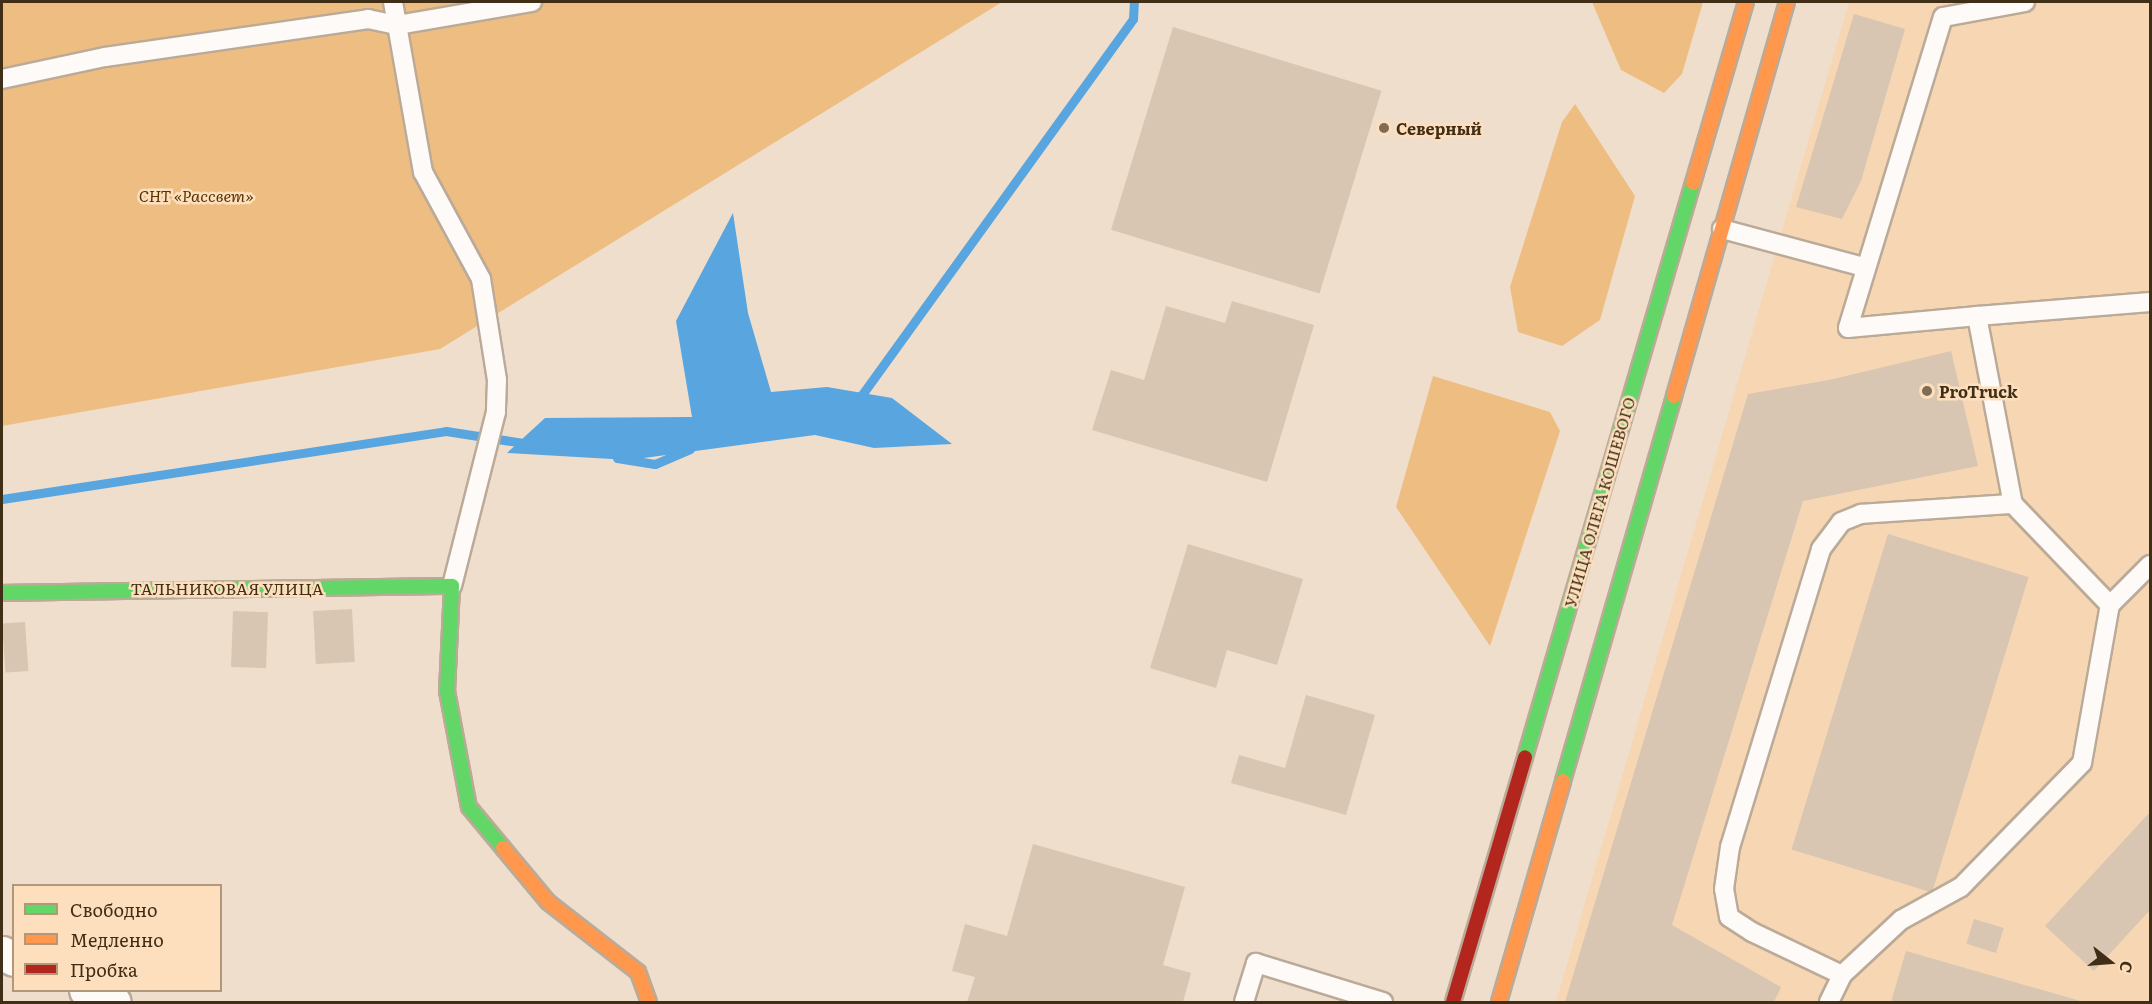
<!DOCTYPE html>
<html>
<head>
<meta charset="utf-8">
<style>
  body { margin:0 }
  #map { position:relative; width:2152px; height:1004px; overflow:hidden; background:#efdecc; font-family:Literata,serif }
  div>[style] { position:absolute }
  .built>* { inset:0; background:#f6d6b3 }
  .green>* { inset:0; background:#eebd81 }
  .water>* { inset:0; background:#58a5e0 }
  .stream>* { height:9px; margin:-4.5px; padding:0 4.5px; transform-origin:4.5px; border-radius:4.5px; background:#58a5e0 }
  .building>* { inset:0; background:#d8c6b2; transform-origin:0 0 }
  .roads { filter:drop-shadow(2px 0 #bbaa98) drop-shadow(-2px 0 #bbaa98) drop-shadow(0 2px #bbaa98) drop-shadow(0 -2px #bbaa98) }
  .lane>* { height:18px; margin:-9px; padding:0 9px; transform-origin:9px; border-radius:9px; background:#fdfaf7 }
  .street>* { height:33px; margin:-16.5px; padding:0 16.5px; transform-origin:16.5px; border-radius:16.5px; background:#fdfaf7 }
  .fast>* { height:14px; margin:-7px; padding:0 7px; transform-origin:7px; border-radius:7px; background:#63d668 }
  .slow>* { height:14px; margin:-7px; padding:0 7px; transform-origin:7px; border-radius:7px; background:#ff974d }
  .jam>* { height:14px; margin:-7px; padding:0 7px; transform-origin:7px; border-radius:7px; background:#b3261e }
  .dots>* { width:16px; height:16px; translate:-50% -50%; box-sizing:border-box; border:3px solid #fddfbe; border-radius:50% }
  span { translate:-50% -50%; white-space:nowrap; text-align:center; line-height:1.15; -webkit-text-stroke:5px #fddfbe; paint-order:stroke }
  .poi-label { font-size:16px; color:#412e17; font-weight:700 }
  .left { translate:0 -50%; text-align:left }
  .park-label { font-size:16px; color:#563300; font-style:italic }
  .street-label { font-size:16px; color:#412e17 }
  .frame { position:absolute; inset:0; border:3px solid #412e17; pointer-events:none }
  .legend { position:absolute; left:12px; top:884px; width:210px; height:108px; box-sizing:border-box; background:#fddfbe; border:2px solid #b2987b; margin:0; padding:8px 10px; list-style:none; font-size:18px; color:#412e17 }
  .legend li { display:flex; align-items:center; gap:12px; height:30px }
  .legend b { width:30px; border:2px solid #b2987b }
  .north { position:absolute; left:2080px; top:932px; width:60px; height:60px; -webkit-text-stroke:4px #fddfbe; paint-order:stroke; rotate:107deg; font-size:16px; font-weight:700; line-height:24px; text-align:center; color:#412e17 }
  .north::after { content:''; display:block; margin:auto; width:21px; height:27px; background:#412e17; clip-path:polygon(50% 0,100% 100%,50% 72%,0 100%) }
</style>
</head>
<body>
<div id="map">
  <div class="built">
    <i style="clip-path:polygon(1849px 2px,2150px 2px,2150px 1002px,1556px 1002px)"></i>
  </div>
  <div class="green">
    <i style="clip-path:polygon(2px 2px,1002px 2px,440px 349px,2px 426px)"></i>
    <i style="clip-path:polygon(1592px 2px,1703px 2px,1682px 74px,1664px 93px,1621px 70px)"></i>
    <i style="clip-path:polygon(1575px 104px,1635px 196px,1600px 320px,1562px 346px,1518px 332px,1510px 287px,1562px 122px)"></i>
    <i style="clip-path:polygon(1433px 376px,1550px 412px,1560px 431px,1490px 646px,1396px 507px)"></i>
  </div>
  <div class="water">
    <i style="clip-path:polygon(733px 213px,748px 313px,771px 392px,827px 387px,892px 398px,952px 444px,874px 448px,815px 435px,629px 460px,507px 453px,545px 418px,692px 417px,676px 321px)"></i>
  </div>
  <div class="stream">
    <i style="left:854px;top:398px;width:7px;rotate:-16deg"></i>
    <i style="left:861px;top:396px;width:465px;rotate:-54.2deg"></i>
    <i style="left:1133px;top:19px;width:17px;rotate:-87deg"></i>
    <i style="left:617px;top:458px;width:38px;rotate:9deg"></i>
    <i style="left:655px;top:464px;width:38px;rotate:-23deg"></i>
    <i style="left:2px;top:499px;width:449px;rotate:-8.7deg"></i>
    <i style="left:446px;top:431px;width:85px;rotate:8.8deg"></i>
  </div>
  <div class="building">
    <i style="clip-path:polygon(1854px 14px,1905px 29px,1861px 181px,1842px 219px,1796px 207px)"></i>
    <i style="left:1173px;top:27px;width:218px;height:212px;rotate:17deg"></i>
    <i style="clip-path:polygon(1232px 301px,1314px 325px,1267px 482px,1092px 430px,1111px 370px,1144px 380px,1166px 306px,1225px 323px)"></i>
    <i style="clip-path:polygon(1951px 351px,1978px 466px,1803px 501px,1672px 925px,1781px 987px,1774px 1002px,1565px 1002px,1748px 394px,1829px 380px)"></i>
    <i style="left:1888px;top:534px;width:147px;height:330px;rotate:17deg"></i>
    <i style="clip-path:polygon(1188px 544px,1303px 579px,1277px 665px,1227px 650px,1216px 688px,1150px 668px)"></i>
    <i style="left:352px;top:609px;width:53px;height:39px;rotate:87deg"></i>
    <i style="left:233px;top:611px;width:35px;height:56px;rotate:2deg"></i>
    <i style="left:25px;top:622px;width:49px;height:23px;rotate:86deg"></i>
    <i style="clip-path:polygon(1306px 695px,1375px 715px,1346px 815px,1231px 783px,1239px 755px,1285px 768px)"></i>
    <i style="clip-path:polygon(2150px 812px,2150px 910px,2094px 971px,2045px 926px)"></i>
    <i style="clip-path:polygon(1033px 844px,1185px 887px,1163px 965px,1191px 973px,1183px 1002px,967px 1002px,975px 977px,952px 971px,965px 924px,1007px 936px)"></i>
    <i style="left:1974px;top:919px;width:31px;height:26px;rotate:17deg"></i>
    <i style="clip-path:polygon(1906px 951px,2084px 1002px,1891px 1002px)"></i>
  </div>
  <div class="roads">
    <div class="lane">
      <i style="left:393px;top:2px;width:173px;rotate:80deg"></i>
      <i style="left:423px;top:172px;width:122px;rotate:61.5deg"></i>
      <i style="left:481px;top:279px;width:102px;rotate:81deg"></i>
      <i style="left:497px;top:380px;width:32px;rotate:92deg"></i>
      <i style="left:496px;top:412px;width:179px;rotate:104.2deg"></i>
      <i style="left:2025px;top:2px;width:83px;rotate:169.6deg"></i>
      <i style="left:1943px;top:17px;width:325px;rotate:107deg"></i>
      <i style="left:1848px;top:328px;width:130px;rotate:-5.3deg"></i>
      <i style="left:1977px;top:316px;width:191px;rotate:79.2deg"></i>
      <i style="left:2013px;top:504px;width:140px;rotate:46.2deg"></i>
      <i style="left:2px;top:79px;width:105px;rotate:-12.1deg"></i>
      <i style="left:105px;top:57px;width:266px;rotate:-8.2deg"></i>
      <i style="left:368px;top:19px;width:30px;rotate:12deg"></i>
      <i style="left:397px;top:25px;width:137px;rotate:-9.7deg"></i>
      <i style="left:1722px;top:229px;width:147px;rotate:15deg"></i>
      <i style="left:1977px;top:316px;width:174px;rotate:-4.6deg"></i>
      <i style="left:1842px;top:975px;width:100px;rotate:-154.5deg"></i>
      <i style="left:1752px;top:932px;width:27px;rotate:-147deg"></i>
      <i style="left:1729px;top:917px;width:28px;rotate:-100deg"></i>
      <i style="left:1724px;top:889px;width:42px;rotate:-81.9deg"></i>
      <i style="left:1730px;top:847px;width:312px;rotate:-73deg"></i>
      <i style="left:1821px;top:549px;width:34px;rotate:-53deg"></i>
      <i style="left:1841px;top:522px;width:22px;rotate:-22deg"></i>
      <i style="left:1861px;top:514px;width:152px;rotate:-3.8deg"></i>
      <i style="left:1244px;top:1002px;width:41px;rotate:-72.9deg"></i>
      <i style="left:1256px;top:963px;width:133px;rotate:17.1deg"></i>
      <i style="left:1829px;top:1002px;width:30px;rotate:-64deg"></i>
      <i style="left:1842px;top:975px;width:81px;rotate:-43deg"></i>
      <i style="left:1901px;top:920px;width:68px;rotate:-28.8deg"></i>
      <i style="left:1961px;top:887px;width:173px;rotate:-45.7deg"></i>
      <i style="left:2082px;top:763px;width:160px;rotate:-80deg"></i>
      <i style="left:2110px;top:605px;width:57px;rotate:-45deg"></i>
    </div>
    <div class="street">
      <i style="left:2px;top:953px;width:13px;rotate:27deg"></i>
      <i style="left:86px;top:990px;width:30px;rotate:23deg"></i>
    </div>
    <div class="fast">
      <i style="left:2px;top:593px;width:450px;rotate:-0.9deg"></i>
      <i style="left:452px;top:586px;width:105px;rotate:92.7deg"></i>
      <i style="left:447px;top:691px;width:118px;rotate:79.3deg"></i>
      <i style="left:469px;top:807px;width:53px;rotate:50.3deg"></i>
      <i style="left:1525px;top:757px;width:598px;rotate:-73.69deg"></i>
      <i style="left:1563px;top:781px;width:401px;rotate:-73.9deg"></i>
    </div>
    <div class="slow">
      <i style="left:1693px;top:183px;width:189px;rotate:-73.7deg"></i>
      <i style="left:1674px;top:396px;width:410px;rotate:-74deg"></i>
      <i style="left:503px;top:848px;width:70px;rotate:50.2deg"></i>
      <i style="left:548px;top:902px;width:114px;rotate:37.9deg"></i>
      <i style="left:638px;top:972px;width:32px;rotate:70deg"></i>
      <i style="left:1499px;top:1002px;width:230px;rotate:-73.8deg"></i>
    </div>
    <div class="jam">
      <i style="left:1453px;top:1002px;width:255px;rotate:-73.6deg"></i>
    </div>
  </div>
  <div class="dots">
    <i style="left:1384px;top:128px;background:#7e6c56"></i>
    <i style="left:1927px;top:391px;background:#7e6c56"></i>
  </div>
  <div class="poi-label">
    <span class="left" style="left:1396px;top:128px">Северный</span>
    <span class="left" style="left:1939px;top:391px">ProTruck</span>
  </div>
  <div class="park-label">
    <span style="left:196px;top:195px">СНТ «Рассвет»</span>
  </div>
  <div class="street-label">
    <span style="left:1599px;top:502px;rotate:-74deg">УЛИЦА ОЛЕГА КОШЕВОГО</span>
    <span style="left:227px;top:588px">ТАЛЬНИКОВАЯ УЛИЦА</span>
  </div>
  <div class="frame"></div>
  <ul class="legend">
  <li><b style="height:8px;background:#63d668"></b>Свободно</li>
  <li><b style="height:8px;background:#ff974d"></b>Медленно</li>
  <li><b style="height:8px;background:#b3261e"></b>Пробка</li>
  </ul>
  <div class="north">С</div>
</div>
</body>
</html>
